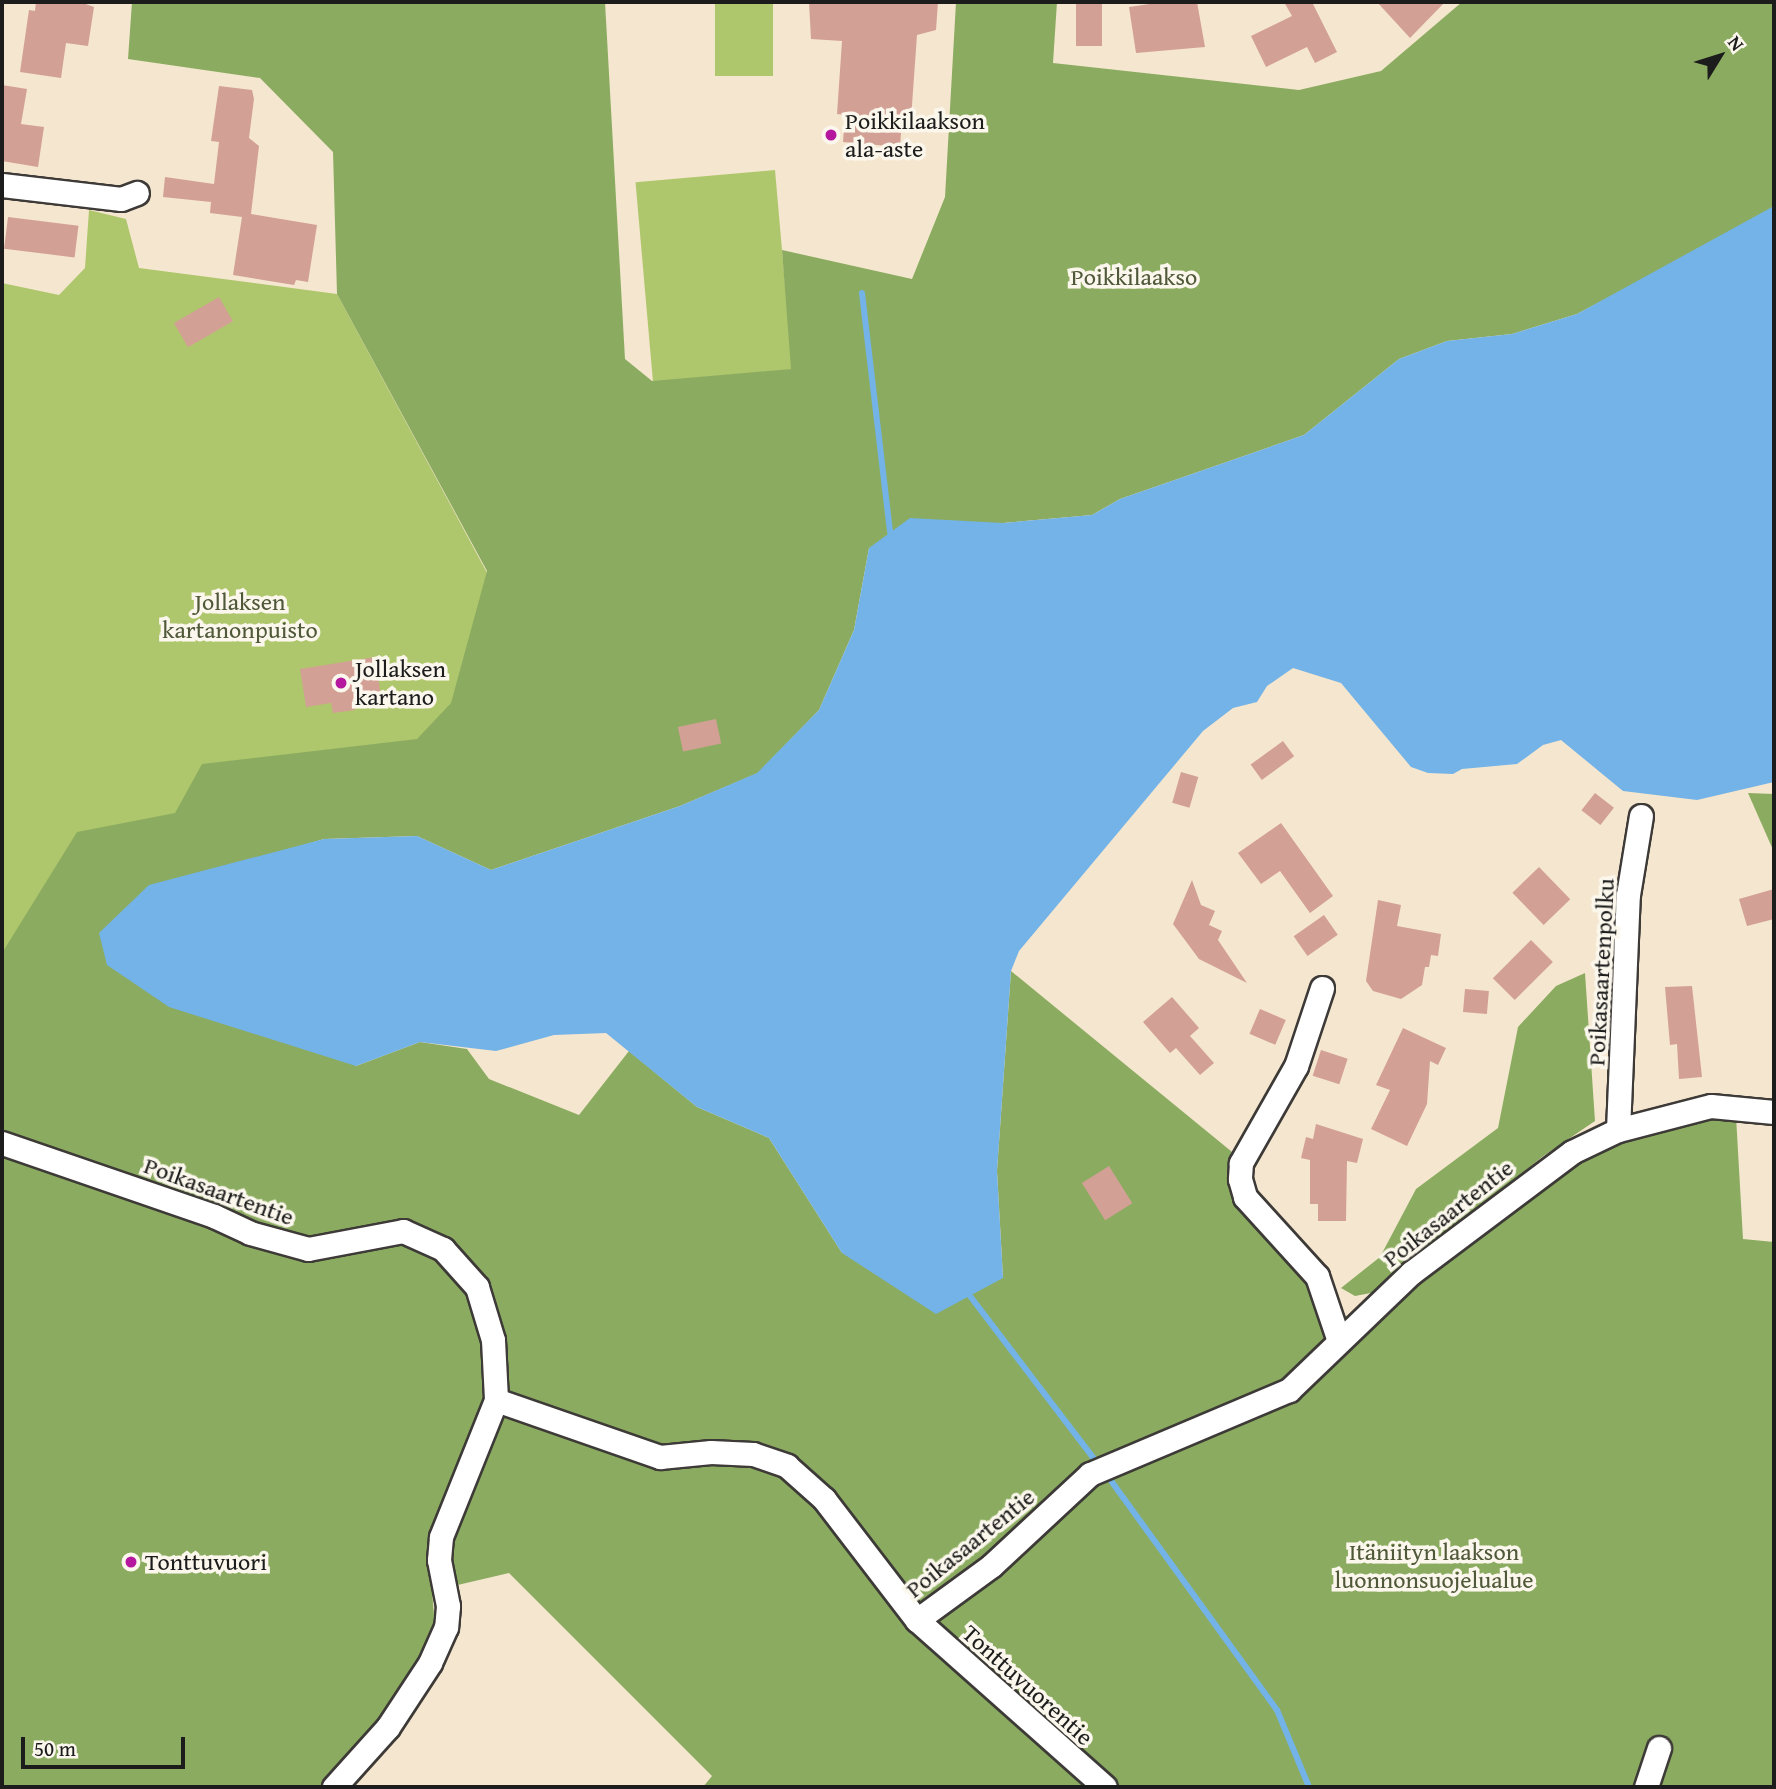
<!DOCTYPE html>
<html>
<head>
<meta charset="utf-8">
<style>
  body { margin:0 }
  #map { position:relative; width:1776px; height:1789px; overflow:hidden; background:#f5e6cf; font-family:"Gentium Book Plus",serif }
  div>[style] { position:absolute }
  .green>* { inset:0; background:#afc76c; transform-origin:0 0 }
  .forest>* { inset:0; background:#8bac60 }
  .water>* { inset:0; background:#73b3e7 }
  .stream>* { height:6px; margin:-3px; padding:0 3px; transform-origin:3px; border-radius:3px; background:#73b3e7 }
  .building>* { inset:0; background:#d3a095; transform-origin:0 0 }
  .roads { filter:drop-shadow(2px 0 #3d3a37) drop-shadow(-2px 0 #3d3a37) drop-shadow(0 2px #3d3a37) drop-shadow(0 -2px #3d3a37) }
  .minor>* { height:23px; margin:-11.5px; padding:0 11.5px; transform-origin:11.5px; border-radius:11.5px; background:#fff }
  .dots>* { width:19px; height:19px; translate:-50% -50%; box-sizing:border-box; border:4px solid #fbf7ec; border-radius:50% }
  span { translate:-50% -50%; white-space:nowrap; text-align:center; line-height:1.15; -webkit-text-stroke:7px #fbf7ec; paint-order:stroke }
  .poi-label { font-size:24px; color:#1c1c1c }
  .left { translate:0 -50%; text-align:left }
  .park-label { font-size:24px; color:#4f5838 }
  .street-label { font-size:24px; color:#1c1c1c }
  .frame { position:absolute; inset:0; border:4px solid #1c1c1c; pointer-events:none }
  .north { position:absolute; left:1685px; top:21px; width:70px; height:70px; -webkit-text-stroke:5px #fbf7ec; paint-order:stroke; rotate:52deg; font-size:19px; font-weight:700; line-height:28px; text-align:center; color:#1c1c1c }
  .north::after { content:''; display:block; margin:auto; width:24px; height:32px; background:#1c1c1c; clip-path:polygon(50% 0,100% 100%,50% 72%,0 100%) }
  .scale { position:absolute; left:21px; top:1737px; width:164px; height:32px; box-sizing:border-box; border:4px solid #1c1c1c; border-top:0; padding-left:9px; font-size:21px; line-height:24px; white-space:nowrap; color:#1c1c1c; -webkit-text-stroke:5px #fbf7ec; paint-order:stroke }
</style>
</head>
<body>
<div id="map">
  <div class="green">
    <i style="left:715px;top:2px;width:58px;height:74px"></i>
    <i style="left:775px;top:170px;width:200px;height:140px;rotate:85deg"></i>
    <i style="clip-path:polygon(89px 210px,126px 219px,139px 268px,337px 294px,555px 699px,2px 958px,2px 283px,59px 295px,85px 268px)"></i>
  </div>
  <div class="forest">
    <i style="clip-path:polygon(132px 2px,605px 2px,625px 359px,652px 381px,791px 369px,782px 250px,912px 279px,945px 197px,956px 2px,1057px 2px,1053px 63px,1299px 90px,1381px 71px,1462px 2px,1774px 2px,1774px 206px,1751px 222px,1577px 314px,1512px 334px,1447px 341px,1399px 359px,1304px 435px,1120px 499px,1092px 515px,1003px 523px,869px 548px,854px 630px,819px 710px,758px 773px,680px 806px,491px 870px,417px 836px,324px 839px,259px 858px,356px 1066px,420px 1042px,467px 1049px,489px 1079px,579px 1115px,629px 1051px,697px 1107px,769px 1138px,842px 1253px,1003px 1278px,997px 1171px,1011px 971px,1237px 1156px,1231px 1168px,1312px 1278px,1324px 1331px,1393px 1298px,1600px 1147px,1714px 1114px,1736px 1116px,1743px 1239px,1774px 1242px,1774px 1787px,703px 1787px,712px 1776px,509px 1573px,432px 1591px,435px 1627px,421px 1656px,380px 1717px,321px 1787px,2px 1787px,2px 953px,77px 832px,175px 813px,202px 764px,417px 739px,451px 703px,487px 571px,337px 294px,333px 152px,260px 78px,128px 59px)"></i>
    <i style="clip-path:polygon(1748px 793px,1774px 794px,1774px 852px)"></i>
    <i style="clip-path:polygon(1585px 973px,1595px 1121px,1542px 1157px,1376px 1292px,1355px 1296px,1341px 1288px,1380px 1257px,1416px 1189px,1498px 1128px,1518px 1027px,1556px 986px)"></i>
  </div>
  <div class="water">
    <i style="clip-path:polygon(1774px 206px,1774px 782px,1697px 800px,1623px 791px,1561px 740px,1543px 745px,1517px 764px,1462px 769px,1453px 774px,1428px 773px,1411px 767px,1341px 683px,1293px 668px,1267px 686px,1257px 702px,1233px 708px,1203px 731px,1019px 951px,1011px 971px,997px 1171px,1003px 1278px,936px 1314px,842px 1253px,769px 1138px,697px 1107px,606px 1033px,554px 1035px,496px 1051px,420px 1042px,356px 1066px,169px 1007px,107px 965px,99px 933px,149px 885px,324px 839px,417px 836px,491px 870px,680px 806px,757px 773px,819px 710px,854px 630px,869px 548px,910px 518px,1003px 523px,1092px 515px,1120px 499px,1304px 435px,1399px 359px,1447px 341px,1512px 334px,1577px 314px)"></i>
  </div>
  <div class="stream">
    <i style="left:862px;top:293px;width:241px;rotate:83.3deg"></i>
    <i style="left:970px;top:1296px;width:206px;rotate:52.7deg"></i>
    <i style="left:1109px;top:1478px;width:286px;rotate:54.1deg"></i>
    <i style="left:1277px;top:1710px;width:83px;rotate:67.4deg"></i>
  </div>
  <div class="building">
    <i style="clip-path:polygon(36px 2px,80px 2px,94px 7px,88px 46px,66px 43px,61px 78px,20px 72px,29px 10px,35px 11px)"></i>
    <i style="clip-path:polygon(809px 2px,938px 2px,936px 30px,917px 35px,911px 119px,902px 119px,900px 147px,843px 142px,845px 115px,837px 114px,842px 41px,811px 39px)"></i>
    <i style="left:1076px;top:2px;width:26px;height:44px"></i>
    <i style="clip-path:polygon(1163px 2px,1197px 2px,1205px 47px,1136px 53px,1129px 7px)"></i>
    <i style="clip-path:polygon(1284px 2px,1312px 2px,1337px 52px,1315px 63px,1307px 47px,1266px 67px,1251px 36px,1292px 16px)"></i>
    <i style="clip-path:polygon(1377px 2px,1445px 2px,1410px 38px)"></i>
    <i style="clip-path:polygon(2px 85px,27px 89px,21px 124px,44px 127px,38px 167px,2px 161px)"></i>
    <i style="clip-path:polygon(219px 86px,252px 90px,254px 99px,249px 138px,259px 146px,251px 214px,317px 225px,308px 282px,296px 280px,294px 285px,233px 275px,242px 217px,210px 213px,211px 202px,163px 197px,165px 177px,214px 184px,219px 142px,211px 141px)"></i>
    <i style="left:8px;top:217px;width:71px;height:32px;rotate:7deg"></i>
    <i style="left:219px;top:297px;width:28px;height:52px;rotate:60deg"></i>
    <i style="clip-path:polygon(375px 657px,381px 696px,354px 700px,355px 710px,333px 713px,331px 703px,306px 707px,300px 669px)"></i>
    <i style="left:716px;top:719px;width:25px;height:39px;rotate:78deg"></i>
    <i style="left:1283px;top:741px;width:19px;height:40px;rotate:54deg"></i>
    <i style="left:1181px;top:772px;width:18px;height:32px;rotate:16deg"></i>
    <i style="left:1595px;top:793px;width:24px;height:22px;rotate:38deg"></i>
    <i style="clip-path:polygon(1281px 823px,1333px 896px,1310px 913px,1280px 871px,1261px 884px,1238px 853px)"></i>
    <i style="left:1539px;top:867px;width:45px;height:37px;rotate:46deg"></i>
    <i style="clip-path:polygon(1192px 880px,1201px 905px,1215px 911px,1209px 925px,1222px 931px,1218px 940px,1247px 983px,1199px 959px,1173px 924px)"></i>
    <i style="clip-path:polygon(1774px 889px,1774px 919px,1747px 926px,1739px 899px)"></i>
    <i style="clip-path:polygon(1378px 900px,1401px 905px,1397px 926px,1441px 934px,1438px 956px,1431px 955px,1429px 967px,1425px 967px,1422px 985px,1401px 999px,1373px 991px,1366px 981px)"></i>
    <i style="left:1324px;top:915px;width:24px;height:37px;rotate:55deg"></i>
    <i style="left:1531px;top:940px;width:31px;height:54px;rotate:45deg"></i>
    <i style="clip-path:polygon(1692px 986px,1702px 1077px,1679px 1079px,1677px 1044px,1670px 1045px,1665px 987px)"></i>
    <i style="left:1465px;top:989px;width:24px;height:23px;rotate:5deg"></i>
    <i style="clip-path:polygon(1172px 997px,1199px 1028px,1190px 1036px,1214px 1063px,1200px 1075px,1176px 1048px,1170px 1053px,1143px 1022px)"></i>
    <i style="left:1260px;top:1009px;width:28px;height:27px;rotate:23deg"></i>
    <i style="clip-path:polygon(1403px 1028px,1446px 1048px,1438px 1065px,1430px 1061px,1427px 1104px,1407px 1146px,1371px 1129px,1390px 1090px,1376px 1085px)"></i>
    <i style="left:1321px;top:1050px;width:28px;height:27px;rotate:18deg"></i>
    <i style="clip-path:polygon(1316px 1124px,1363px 1139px,1357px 1163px,1347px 1161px,1346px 1221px,1318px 1221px,1318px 1204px,1310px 1204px,1310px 1160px,1301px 1158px,1306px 1137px,1313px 1139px)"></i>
    <i style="left:1109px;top:1166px;width:44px;height:32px;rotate:58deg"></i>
  </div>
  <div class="roads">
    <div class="minor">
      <i style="left:2px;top:185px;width:120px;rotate:6.7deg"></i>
      <i style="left:121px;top:199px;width:17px;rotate:-21deg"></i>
      <i style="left:1322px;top:988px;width:82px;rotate:108.4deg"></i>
      <i style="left:1296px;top:1066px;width:112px;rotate:119.6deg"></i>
      <i style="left:1241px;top:1163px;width:16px;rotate:94deg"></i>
      <i style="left:1240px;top:1179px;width:19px;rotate:74deg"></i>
      <i style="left:1245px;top:1197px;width:107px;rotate:47.7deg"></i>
      <i style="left:1317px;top:1276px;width:65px;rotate:71.3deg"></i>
      <i style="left:1618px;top:1130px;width:235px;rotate:-87.6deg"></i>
      <i style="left:1628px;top:895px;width:80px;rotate:-80.7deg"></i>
      <i style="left:2px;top:1143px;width:224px;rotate:19deg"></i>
      <i style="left:214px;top:1216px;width:40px;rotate:25deg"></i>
      <i style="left:250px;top:1233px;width:60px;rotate:15.4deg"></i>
      <i style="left:308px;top:1249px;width:97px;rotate:-10.7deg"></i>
      <i style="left:403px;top:1231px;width:44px;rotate:24.2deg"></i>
      <i style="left:443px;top:1249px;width:51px;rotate:48.2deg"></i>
      <i style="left:477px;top:1287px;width:55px;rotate:73.2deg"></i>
      <i style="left:493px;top:1340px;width:60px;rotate:87.1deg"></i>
      <i style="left:496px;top:1400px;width:148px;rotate:111.9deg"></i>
      <i style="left:441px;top:1537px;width:23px;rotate:95deg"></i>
      <i style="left:439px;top:1560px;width:47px;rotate:78.9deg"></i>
      <i style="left:448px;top:1606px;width:21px;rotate:95deg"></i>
      <i style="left:446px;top:1627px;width:39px;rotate:114deg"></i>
      <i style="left:430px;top:1663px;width:77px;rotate:123.3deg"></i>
      <i style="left:388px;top:1727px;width:81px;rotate:132deg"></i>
      <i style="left:496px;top:1400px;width:174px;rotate:19.2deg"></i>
      <i style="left:660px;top:1457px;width:51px;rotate:-5.6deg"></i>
      <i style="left:711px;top:1452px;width:42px;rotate:2.7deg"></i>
      <i style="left:753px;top:1454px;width:36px;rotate:19deg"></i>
      <i style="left:787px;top:1466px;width:50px;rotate:41.7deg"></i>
      <i style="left:824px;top:1499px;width:153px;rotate:52.5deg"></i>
      <i style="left:917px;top:1620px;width:92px;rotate:-36.1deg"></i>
      <i style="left:991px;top:1566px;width:135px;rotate:-42.9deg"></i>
      <i style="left:1090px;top:1474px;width:216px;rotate:-22.9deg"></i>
      <i style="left:1289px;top:1390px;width:169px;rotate:-43.8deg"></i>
      <i style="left:1411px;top:1273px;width:201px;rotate:-36.9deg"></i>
      <i style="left:1572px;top:1152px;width:51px;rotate:-25.6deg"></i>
      <i style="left:1618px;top:1130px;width:96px;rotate:-14.5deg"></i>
      <i style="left:1711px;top:1106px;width:63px;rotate:5.4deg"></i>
      <i style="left:917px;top:1620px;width:251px;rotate:41.6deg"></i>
      <i style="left:1646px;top:1787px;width:41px;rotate:-71.6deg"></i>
    </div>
  </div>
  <div class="dots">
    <i style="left:831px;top:135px;background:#b5179e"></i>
    <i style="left:341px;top:683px;background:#b5179e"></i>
    <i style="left:131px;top:1562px;background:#b5179e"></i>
  </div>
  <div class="poi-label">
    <span class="left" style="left:845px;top:135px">Poikkilaakson<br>ala-aste</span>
    <span class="left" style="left:355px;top:683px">Jollaksen<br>kartano</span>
    <span class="left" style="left:145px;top:1562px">Tonttuvuori</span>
  </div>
  <div class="park-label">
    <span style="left:1134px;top:277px">Poikkilaakso</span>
    <span style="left:240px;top:616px">Jollaksen<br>kartanonpuisto</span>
    <span style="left:1434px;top:1566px">Itäniityn laakson<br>luonnonsuojelualue</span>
  </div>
  <div class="street-label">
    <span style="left:1601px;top:972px;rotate:-87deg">Poikasaartenpolku</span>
    <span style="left:219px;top:1191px;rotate:20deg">Poikasaartentie</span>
    <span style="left:1448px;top:1213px;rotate:-38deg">Poikasaartentie</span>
    <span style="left:970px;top:1543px;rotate:-39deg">Poikasaartentie</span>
    <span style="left:1028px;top:1685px;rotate:42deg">Tonttuvuorentie</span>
  </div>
  <div class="frame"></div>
  <div class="north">N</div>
  <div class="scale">50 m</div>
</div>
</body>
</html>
